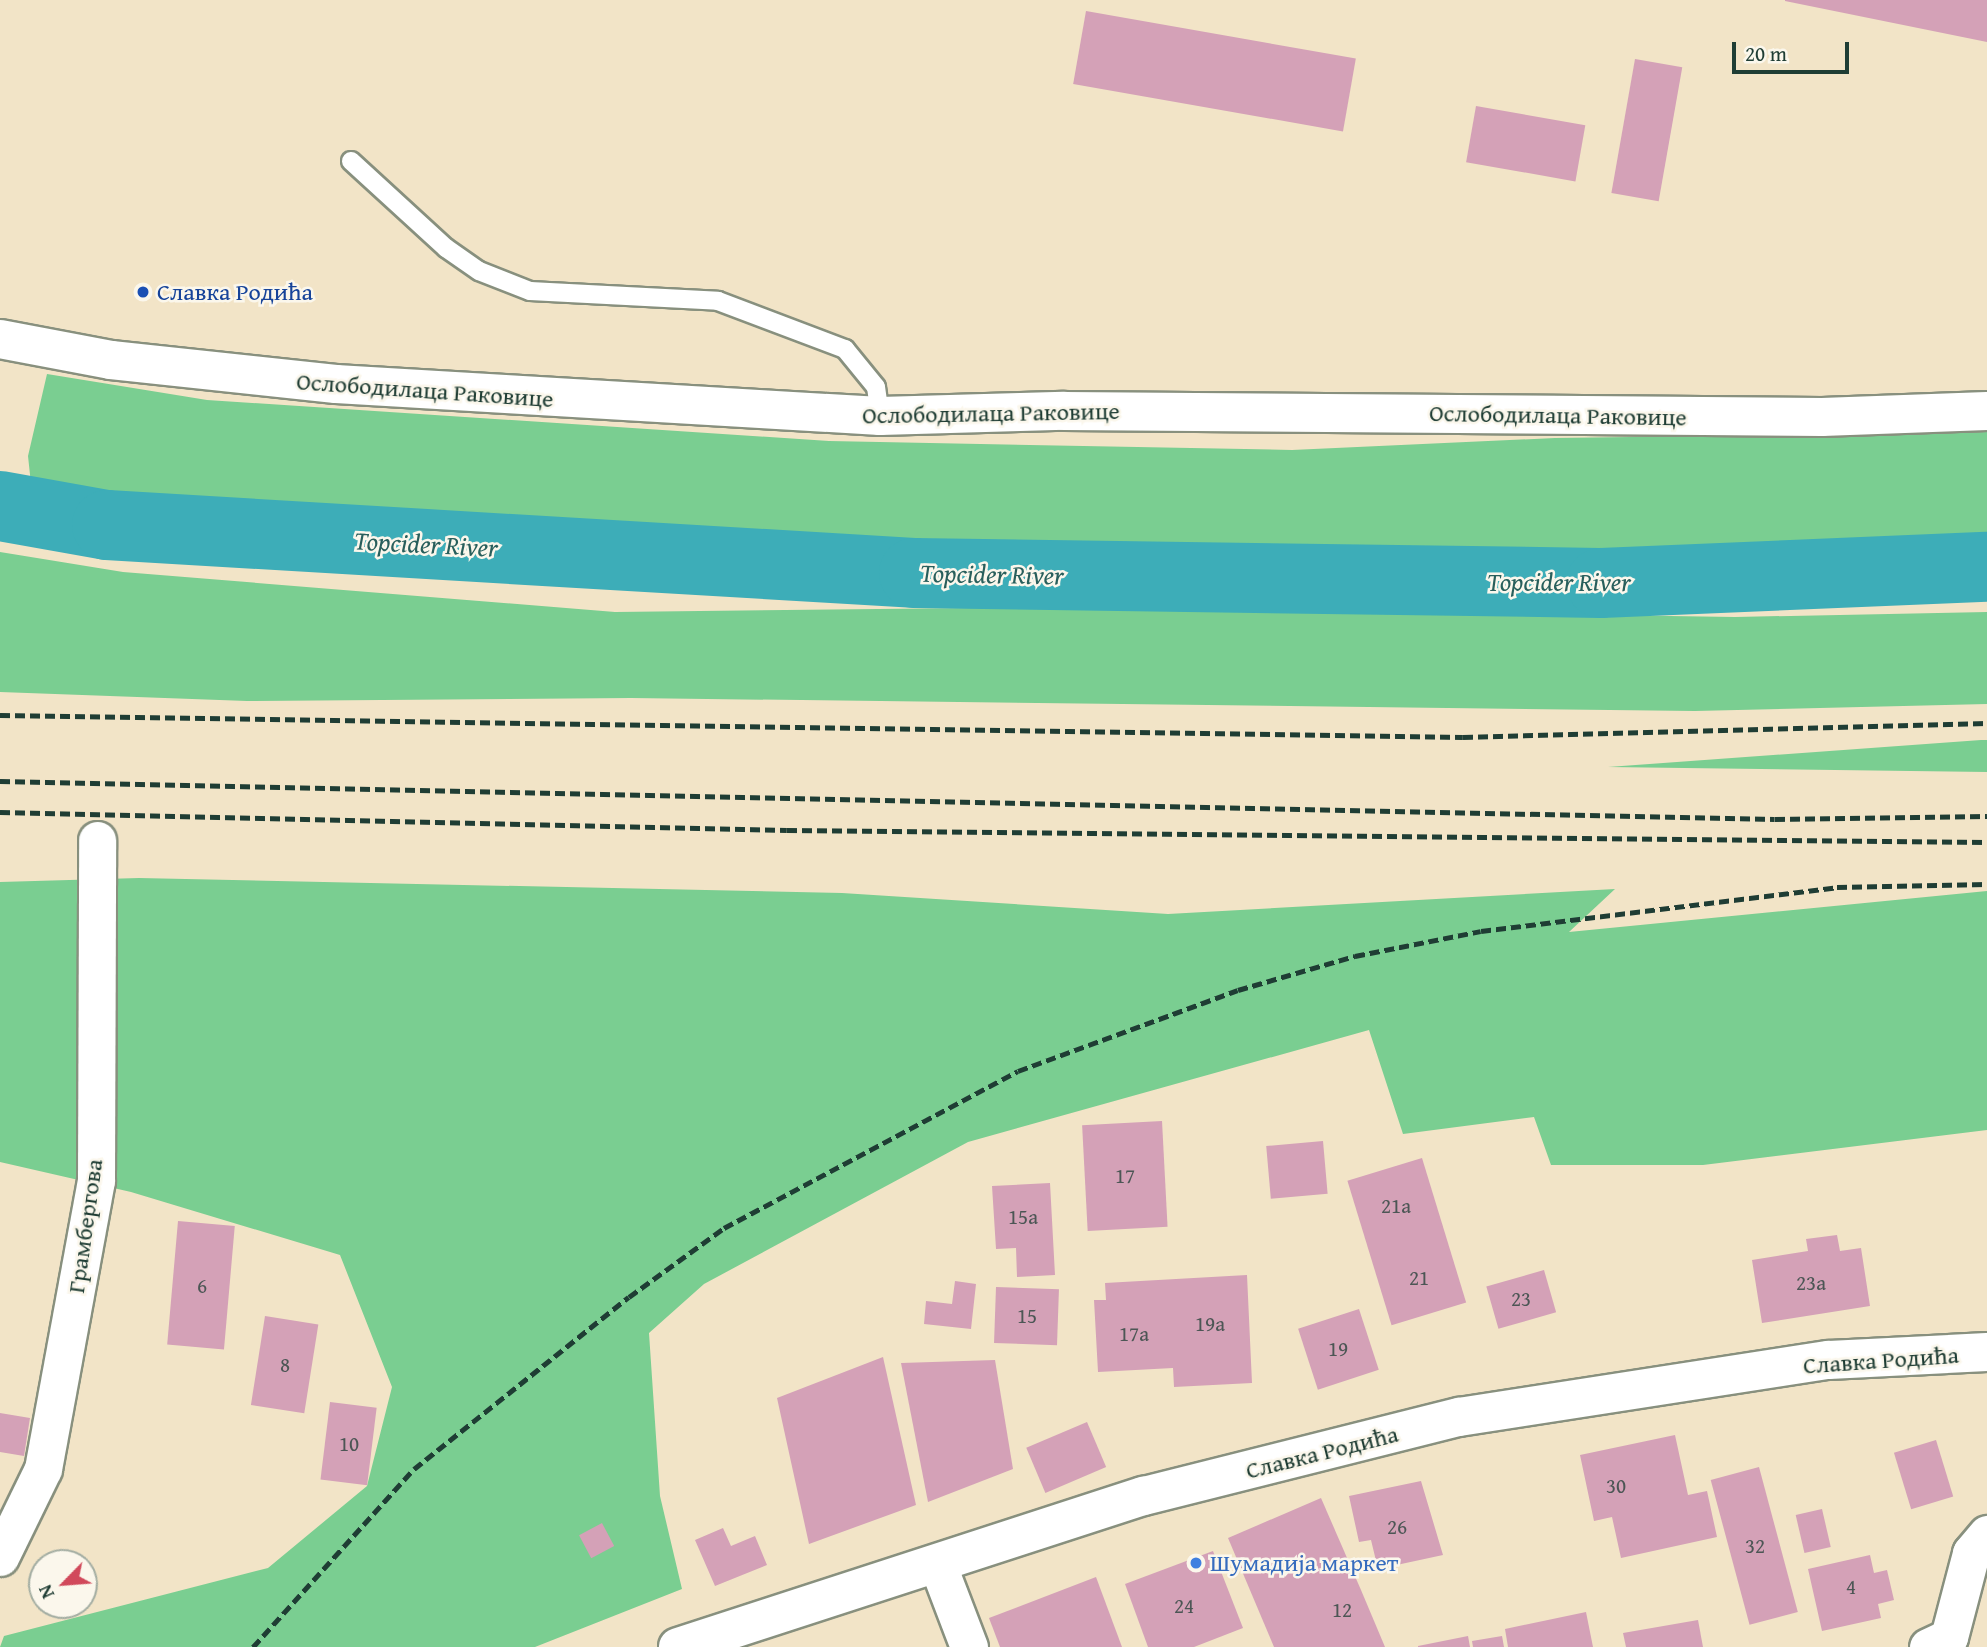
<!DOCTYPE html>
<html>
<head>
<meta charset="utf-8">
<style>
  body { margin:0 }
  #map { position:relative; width:1987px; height:1647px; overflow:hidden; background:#f2e4c7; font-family:"Gentium Book Plus",serif }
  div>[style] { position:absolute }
  .green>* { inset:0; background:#7ace91 }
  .stream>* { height:12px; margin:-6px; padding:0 6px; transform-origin:6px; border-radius:6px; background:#3dadb8 }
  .river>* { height:70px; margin:-35px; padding:0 35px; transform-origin:35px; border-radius:35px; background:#3dadb8 }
  .building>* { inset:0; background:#d4a1b7; transform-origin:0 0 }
  .roads { filter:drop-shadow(2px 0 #88907e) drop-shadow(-2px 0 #88907e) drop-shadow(0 2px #88907e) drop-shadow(0 -2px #88907e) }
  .service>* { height:18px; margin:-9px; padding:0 9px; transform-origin:9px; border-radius:9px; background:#fff }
  .minor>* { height:37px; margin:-18.5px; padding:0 18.5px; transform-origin:18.5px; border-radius:18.5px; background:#fff }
  .tertiary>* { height:38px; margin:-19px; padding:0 19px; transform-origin:19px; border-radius:19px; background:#fff }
  .secondary>* { height:38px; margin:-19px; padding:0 19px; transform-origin:19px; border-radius:19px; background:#fff }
  .rail>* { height:5px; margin-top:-2.5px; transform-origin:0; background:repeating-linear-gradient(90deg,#1f3d34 0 10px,transparent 0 15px) }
  .dots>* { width:19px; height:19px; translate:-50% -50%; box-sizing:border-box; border:4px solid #fbf7ec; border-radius:50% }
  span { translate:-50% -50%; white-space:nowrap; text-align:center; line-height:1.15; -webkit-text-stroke:5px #fbf7ec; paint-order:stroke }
  .number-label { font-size:21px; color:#4c5655 }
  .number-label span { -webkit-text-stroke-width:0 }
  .transit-label { font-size:24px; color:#164399 }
  .left { translate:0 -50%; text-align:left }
  .street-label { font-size:24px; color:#1f3d34 }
  .shop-label { font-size:24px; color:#366cbe }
  .water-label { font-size:26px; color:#285f5c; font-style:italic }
  .north { position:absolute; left:28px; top:1549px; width:70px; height:70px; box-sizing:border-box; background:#fbf7ec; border:2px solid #a3ada2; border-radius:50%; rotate:245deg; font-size:19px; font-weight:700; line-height:28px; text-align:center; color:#1f3d34 }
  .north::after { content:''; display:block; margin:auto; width:24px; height:32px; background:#d1495b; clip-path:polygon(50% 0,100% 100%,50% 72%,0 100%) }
  .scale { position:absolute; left:1732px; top:42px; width:117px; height:32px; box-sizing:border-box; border:4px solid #1f3d34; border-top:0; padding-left:9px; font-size:21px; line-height:24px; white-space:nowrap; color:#1f3d34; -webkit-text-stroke:5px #fbf7ec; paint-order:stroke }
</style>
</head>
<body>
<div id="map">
  <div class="green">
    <i style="clip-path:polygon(47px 374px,207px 400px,829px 441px,1292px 450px,1555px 438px,1987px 432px,1987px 567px,1400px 580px,752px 563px,107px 525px,34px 512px,28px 456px)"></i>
    <i style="clip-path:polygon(0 552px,123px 572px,615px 612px,1066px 607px,1735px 617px,1987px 612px,1987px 704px,1695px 711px,631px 698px,247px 701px,0 692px)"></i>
    <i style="clip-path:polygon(1981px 740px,1987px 740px,1987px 772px,1608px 767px)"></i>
    <i style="clip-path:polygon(139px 878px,842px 893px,1168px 914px,1615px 889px,1569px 932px,1987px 891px,1987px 1130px,1703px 1165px,1551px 1165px,1534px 1117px,1403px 1134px,1369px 1030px,968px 1142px,704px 1284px,649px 1333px,660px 1496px,682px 1589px,535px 1647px,0 1647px,4px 1636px,268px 1568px,367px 1486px,392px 1387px,340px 1255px,131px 1192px,0 1162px,0 882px)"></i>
  </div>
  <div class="stream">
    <i style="left:5px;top:507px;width:28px;rotate:-42deg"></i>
  </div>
  <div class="river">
    <i style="left:0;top:506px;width:109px;rotate:10.1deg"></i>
    <i style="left:107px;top:525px;width:808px;rotate:3.4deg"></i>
    <i style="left:914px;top:573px;width:687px;rotate:0.83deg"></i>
    <i style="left:1601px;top:583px;width:386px;rotate:-2.4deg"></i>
  </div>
  <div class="building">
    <i style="clip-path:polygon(1785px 0,1987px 0,1987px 42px,1785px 1px)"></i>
    <i style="left:1086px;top:11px;width:274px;height:74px;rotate:10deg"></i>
    <i style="left:1635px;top:59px;width:48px;height:136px;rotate:10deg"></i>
    <i style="left:1476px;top:106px;width:111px;height:57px;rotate:10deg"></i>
    <i style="left:1162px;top:1121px;width:106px;height:80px;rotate:87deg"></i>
    <i style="left:1323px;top:1141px;width:53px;height:57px;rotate:85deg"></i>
    <i style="left:1422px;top:1158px;width:151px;height:78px;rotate:73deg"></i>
    <i style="clip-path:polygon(1050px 1183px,1055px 1275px,1017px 1277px,1016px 1248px,996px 1249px,992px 1186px)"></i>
    <i style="left:178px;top:1221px;width:57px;height:124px;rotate:5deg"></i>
    <i style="clip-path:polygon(1837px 1235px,1840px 1251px,1861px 1248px,1870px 1306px,1762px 1323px,1752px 1260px,1808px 1251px,1806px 1239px)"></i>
    <i style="left:1544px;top:1270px;width:44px;height:60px;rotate:74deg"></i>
    <i style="clip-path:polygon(1247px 1275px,1252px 1383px,1174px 1387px,1173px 1368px,1098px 1372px,1094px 1300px,1106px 1300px,1105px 1283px)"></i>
    <i style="clip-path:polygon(955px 1281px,976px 1284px,971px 1329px,924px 1324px,926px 1301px,952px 1304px)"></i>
    <i style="left:996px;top:1287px;width:63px;height:56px;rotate:2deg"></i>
    <i style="left:1359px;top:1309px;width:64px;height:64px;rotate:72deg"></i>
    <i style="left:265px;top:1316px;width:54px;height:90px;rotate:9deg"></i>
    <i style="clip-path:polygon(883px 1357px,916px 1505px,809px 1544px,777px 1398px)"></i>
    <i style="clip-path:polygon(995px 1360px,1013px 1469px,928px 1502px,901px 1363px)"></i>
    <i style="left:330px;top:1402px;width:47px;height:78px;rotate:7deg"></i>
    <i style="clip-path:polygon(0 1413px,30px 1418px,24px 1456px,0 1452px)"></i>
    <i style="left:1087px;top:1422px;width:49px;height:66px;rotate:67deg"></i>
    <i style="clip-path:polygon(1675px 1435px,1688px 1495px,1707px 1491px,1717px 1537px,1621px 1558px,1612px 1517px,1594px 1521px,1580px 1455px)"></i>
    <i style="left:1936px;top:1440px;width:59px;height:44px;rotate:73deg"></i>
    <i style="left:1759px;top:1467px;width:150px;height:50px;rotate:75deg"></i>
    <i style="clip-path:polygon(1421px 1481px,1443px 1555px,1378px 1569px,1371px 1540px,1359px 1542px,1349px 1496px)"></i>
    <i style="clip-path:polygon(1321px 1498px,1361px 1590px,1385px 1647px,1274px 1647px,1228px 1538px)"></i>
    <i style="left:1822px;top:1509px;width:39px;height:27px;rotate:77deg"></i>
    <i style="left:602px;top:1523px;width:26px;height:26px;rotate:62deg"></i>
    <i style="clip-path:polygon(723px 1528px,731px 1546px,755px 1536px,767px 1565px,715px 1586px,695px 1540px)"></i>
    <i style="clip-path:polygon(1213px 1551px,1243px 1628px,1194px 1647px,1148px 1647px,1125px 1584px)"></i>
    <i style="clip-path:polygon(1870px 1555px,1874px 1573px,1887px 1570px,1894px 1600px,1878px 1604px,1881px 1618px,1822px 1631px,1808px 1569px)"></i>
    <i style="clip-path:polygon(1096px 1577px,1122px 1647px,1000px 1647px,989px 1618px)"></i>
    <i style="clip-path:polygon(1586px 1612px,1593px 1647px,1508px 1647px,1505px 1629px)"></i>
    <i style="clip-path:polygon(1698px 1620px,1703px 1647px,1626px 1647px,1623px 1633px)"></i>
    <i style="clip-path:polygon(1468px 1636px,1470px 1647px,1418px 1647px,1418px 1646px)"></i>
    <i style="clip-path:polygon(1502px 1636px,1504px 1647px,1473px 1647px,1472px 1641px)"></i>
  </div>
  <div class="roads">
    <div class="service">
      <i style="left:351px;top:161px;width:129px;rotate:42.5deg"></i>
      <i style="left:446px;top:248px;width:40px;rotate:34.9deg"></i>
      <i style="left:479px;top:271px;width:55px;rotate:21.4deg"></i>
      <i style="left:530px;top:291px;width:188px;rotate:3deg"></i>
      <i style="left:718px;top:301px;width:136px;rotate:20.7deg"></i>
      <i style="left:845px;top:349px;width:49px;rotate:50.8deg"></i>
      <i style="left:876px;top:387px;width:29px;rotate:82deg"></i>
    </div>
    <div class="minor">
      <i style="left:0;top:1557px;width:98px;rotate:-64deg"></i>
      <i style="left:43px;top:1469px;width:293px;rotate:-79.6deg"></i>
      <i style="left:96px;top:1181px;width:341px;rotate:-89.8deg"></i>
      <i style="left:937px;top:1563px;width:90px;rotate:69.1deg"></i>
      <i style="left:1928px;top:1647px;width:23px;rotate:-25deg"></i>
      <i style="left:1949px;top:1637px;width:87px;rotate:-75.3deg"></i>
      <i style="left:1971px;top:1553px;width:25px;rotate:-50deg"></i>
    </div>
    <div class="tertiary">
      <i style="left:678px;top:1647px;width:490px;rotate:-18deg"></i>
      <i style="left:1144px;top:1496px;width:325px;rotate:-14.1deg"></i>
      <i style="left:1459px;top:1417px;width:374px;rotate:-8.8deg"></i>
      <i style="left:1829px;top:1360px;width:158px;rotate:-2.9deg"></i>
    </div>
    <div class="secondary">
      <i style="left:0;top:339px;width:113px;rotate:10.7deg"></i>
      <i style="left:111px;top:360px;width:226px;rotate:6.1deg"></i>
      <i style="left:336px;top:384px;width:545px;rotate:3.37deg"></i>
      <i style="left:880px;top:416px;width:184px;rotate:-1.6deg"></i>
      <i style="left:1064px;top:411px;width:758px;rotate:0.45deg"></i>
      <i style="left:1822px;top:417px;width:165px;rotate:-2.1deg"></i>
    </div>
  </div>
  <div class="rail">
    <i style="left:0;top:715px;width:1463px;rotate:0.86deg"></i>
    <i style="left:1463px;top:737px;width:524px;rotate:-1.53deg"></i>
    <i style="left:0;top:781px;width:1775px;rotate:1.23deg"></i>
    <i style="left:1775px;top:819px;width:212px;rotate:-0.8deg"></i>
    <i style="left:0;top:812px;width:787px;rotate:1.31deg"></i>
    <i style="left:787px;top:830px;width:1200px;rotate:0.57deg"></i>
    <i style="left:253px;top:1647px;width:240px;rotate:-47.9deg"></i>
    <i style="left:414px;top:1469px;width:275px;rotate:-38.7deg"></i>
    <i style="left:629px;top:1297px;width:117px;rotate:-36deg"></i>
    <i style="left:724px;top:1228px;width:333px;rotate:-28.1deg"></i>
    <i style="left:1018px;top:1071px;width:234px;rotate:-20.2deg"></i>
    <i style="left:1238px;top:990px;width:122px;rotate:-16.2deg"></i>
    <i style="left:1355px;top:956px;width:128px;rotate:-11.2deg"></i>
    <i style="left:1481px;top:931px;width:359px;rotate:-7deg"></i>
    <i style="left:1837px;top:887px;width:150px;rotate:-1.1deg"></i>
  </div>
  <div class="dots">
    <i style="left:143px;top:292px;background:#1a4fb4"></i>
    <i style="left:1196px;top:1563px;background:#3f7fe0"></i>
  </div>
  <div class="number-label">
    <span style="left:1125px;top:1176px">17</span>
    <span style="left:1396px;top:1206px">21a</span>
    <span style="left:1023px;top:1217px">15a</span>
    <span style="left:1419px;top:1278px">21</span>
    <span style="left:1811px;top:1283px">23a</span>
    <span style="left:202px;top:1286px">6</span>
    <span style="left:1521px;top:1299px">23</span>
    <span style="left:1027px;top:1316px">15</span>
    <span style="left:1210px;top:1324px">19a</span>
    <span style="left:1134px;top:1334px">17a</span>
    <span style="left:1338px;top:1349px">19</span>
    <span style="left:285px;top:1365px">8</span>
    <span style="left:349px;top:1444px">10</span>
    <span style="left:1616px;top:1486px">30</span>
    <span style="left:1397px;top:1527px">26</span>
    <span style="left:1755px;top:1546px">32</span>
    <span style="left:1851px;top:1587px">4</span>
    <span style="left:1184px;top:1606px">24</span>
    <span style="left:1342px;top:1610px">12</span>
  </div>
  <div class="transit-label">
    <span class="left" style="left:157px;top:292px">Славка Родића</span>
  </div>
  <div class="street-label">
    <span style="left:425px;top:390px;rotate:4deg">Ослободилаца Раковице</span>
    <span style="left:991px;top:413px;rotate:-1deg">Ослободилаца Раковице</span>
    <span style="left:1558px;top:415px;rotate:1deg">Ослободилаца Раковице</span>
    <span style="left:85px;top:1226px;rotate:-82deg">Грамбергова</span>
    <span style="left:1881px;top:1360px;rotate:-4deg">Славка Родића</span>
    <span style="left:1322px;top:1452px;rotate:-14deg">Славка Родића</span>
  </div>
  <div class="shop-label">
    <span class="left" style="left:1210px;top:1563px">Шумадија маркет</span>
  </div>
  <div class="water-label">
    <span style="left:426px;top:544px;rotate:3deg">Topcider River</span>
    <span style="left:992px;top:574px;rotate:1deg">Topcider River</span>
    <span style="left:1559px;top:582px">Topcider River</span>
  </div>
  <div class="north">N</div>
  <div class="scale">20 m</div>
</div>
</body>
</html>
